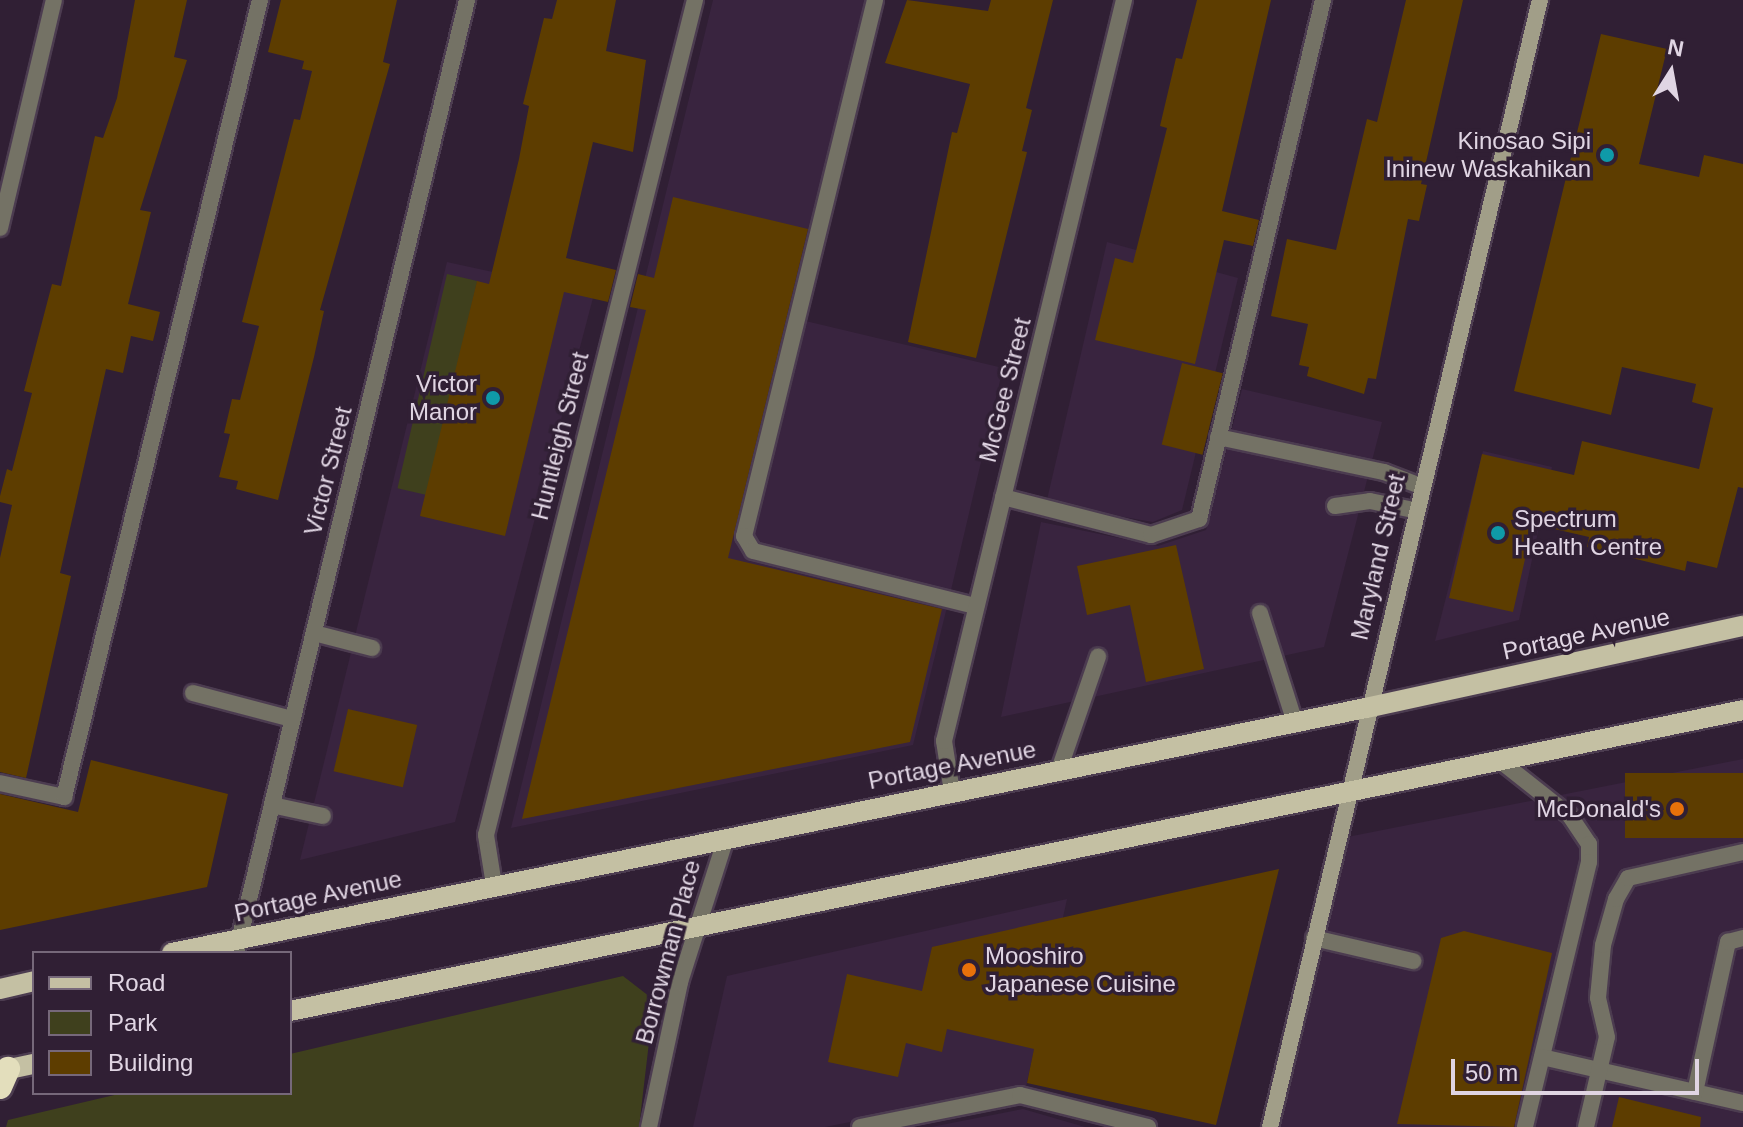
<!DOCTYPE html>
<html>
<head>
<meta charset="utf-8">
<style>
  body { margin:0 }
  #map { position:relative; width:1743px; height:1127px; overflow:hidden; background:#301f34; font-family:Helvetica,sans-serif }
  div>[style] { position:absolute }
  .built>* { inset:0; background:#39243f }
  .green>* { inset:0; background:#3f401d; transform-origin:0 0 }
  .building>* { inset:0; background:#5d3d00; transform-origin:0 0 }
  .roads { filter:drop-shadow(2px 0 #4c3c50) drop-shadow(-2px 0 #4c3c50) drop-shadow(0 2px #4c3c50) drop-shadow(0 -2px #4c3c50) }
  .lane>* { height:16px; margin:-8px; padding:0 8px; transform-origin:8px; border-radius:8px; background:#747265 }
  .street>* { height:16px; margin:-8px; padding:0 8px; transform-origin:8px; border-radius:8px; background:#747265 }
  .secondary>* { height:16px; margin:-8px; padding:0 8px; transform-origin:8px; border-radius:8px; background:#a19e88 }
  .primary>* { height:20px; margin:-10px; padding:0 10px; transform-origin:10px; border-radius:10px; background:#c4c0a3 }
  .highway>* { height:24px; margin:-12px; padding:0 12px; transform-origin:12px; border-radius:12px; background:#e3debc }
  .dots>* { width:22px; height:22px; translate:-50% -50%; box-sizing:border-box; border:4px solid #301f34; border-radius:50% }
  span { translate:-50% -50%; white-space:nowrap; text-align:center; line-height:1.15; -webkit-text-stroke:7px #301f34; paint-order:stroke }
  .poi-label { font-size:24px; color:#e0d5e3 }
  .right { translate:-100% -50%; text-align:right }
  .left { translate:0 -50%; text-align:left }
  .street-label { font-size:24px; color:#e0d5e3 }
  .legend { position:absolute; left:32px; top:951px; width:260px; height:144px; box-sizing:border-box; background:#301f34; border:2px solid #76687a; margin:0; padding:10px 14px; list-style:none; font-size:24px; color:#e0d5e3 }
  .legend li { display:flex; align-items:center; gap:16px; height:40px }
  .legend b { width:40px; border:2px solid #76687a }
  .north { position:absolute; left:1631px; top:32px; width:80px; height:80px; -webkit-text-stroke:6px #301f34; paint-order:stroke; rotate:11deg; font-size:22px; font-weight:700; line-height:32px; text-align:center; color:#e0d5e3 }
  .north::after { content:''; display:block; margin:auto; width:28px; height:36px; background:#e0d5e3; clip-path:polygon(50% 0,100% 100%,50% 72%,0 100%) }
  .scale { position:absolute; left:1451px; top:1059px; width:248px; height:36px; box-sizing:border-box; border:4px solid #e0d5e3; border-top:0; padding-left:10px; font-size:24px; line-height:28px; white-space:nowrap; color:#e0d5e3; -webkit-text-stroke:6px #301f34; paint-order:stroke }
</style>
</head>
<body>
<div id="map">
  <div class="built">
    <i style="clip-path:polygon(713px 0,868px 0,793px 318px,1003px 368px,948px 603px,913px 745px,511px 828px)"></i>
    <i style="clip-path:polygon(1107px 242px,1238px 278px,1182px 510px,1153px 522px,1046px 504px)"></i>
    <i style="clip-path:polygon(447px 262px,594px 294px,455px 822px,300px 860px)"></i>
    <i style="clip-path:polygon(1242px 389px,1382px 422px,1324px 647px,1001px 717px,1041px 522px,1158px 546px,1206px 530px)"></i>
    <i style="clip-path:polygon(1483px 451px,1552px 467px,1519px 620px,1435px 641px)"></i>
    <i style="clip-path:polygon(1743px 759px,1743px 1127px,1270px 1127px,1337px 839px)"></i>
    <i style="clip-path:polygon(1067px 899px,1026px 1087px,825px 1127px,693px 1127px,727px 976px)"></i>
    <i style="clip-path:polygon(1023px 1109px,1085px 1127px,931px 1127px)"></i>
  </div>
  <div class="green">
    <i style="left:447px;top:274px;width:31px;height:220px;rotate:13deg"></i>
    <i style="clip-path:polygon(623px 976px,654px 1000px,639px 1127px,6px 1127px,8px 1120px,123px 1093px,290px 1093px,290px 1054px)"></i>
  </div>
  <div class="building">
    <i style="clip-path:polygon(135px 0,187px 0,174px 57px,187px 60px,140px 210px,151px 212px,128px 304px,160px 312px,153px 341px,131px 336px,123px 373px,106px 369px,60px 573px,71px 576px,26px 778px,0 772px,0 558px,12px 505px,0 502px,0 496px,7px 469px,12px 471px,32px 393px,24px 391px,52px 284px,61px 286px,95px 136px,103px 138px,117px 98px)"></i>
    <i style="clip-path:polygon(281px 0,397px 0,383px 62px,390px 64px,320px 310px,324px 311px,314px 357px,278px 500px,236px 489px,238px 481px,219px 477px,230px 434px,224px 433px,232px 399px,240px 400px,259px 326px,242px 322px,294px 119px,300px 120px,312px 71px,302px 69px,304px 61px,268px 52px)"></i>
    <i style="clip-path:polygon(557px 0,616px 0,606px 51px,646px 60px,633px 152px,593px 142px,566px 258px,616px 270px,608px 302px,564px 292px,505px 536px,420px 516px,477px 281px,489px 284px,519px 159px,529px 106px,523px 104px,544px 18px,552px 19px)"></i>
    <i style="clip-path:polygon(907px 0,988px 11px,991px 0,1053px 0,1026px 108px,1032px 110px,1022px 151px,1027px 152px,976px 358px,908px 342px,952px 132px,957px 133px,970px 84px,885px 63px)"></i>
    <i style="clip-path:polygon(1197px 0,1271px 0,1222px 211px,1259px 220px,1253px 246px,1224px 240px,1195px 364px,1095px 340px,1115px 258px,1133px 263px,1167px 128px,1160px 126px,1176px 58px,1182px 59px)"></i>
    <i style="clip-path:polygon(1406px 0,1463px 0,1421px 184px,1427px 185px,1419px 221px,1408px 219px,1376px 379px,1368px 378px,1364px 394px,1307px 376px,1309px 367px,1299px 365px,1308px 324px,1271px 316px,1287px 239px,1336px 250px,1367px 119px,1377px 122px)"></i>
    <i style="clip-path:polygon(1601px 34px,1667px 49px,1639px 164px,1699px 177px,1704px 155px,1743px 164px,1743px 488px,1738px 487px,1717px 568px,1687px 561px,1685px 571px,1587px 547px,1589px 537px,1533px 524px,1513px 612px,1449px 598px,1482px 454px,1574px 475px,1582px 441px,1699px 469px,1713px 408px,1692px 402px,1696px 384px,1622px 367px,1611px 415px,1514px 391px)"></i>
    <i style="clip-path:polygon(673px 197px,808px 229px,728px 558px,942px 609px,910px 742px,522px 819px,646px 310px,630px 307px,638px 274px,654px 278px)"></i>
    <i style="left:1182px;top:363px;width:42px;height:84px;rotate:14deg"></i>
    <i style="clip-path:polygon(1176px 545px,1204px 669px,1146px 682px,1130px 605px,1087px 615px,1077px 566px)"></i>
    <i style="left:348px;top:709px;width:71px;height:64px;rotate:13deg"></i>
    <i style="clip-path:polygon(91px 760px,228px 794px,207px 887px,0 930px,0 794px,78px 812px)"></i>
    <i style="left:1743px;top:773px;width:65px;height:118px;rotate:90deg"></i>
    <i style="clip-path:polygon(1279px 869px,1216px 1125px,1027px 1083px,1034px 1049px,947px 1029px,942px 1052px,906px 1043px,898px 1077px,828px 1062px,847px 974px,922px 991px,932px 947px)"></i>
    <i style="clip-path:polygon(1464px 931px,1552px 953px,1514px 1127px,1397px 1124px,1441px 938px)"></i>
    <i style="clip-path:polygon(1619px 1097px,1701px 1117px,1700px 1127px,1612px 1127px)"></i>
  </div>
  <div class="roads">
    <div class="lane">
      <i style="left:875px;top:0;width:552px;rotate:103.73deg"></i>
      <i style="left:744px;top:536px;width:17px;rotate:59deg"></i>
      <i style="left:753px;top:551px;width:230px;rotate:13.9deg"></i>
      <i style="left:1218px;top:437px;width:170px;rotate:11.9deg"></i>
      <i style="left:1384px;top:472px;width:39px;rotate:21deg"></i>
      <i style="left:1003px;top:497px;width:153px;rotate:14.4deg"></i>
      <i style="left:1151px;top:535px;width:51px;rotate:-18.4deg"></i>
      <i style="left:1199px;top:519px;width:534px;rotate:-76.56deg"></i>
      <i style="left:1335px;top:506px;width:35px;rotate:-8deg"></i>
      <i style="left:1370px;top:501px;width:45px;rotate:11.6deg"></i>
      <i style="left:1260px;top:613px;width:115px;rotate:72.3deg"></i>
      <i style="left:314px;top:633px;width:60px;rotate:14.5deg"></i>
      <i style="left:193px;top:693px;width:102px;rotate:14.7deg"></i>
      <i style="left:1503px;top:763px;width:85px;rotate:38.3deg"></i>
      <i style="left:1570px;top:816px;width:34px;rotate:56deg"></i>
      <i style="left:1589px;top:844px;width:18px;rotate:90deg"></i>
      <i style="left:1589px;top:862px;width:273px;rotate:103.6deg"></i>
      <i style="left:1059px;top:770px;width:120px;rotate:-71deg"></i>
      <i style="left:0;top:783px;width:66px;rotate:12.3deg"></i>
      <i style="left:64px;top:797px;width:821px;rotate:-76.18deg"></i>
      <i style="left:272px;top:805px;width:52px;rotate:12.2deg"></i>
      <i style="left:1314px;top:938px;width:102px;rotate:13.1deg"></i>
      <i style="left:1542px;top:1057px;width:206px;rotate:12.9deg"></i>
      <i style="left:1695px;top:1092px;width:154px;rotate:-77.6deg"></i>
      <i style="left:1728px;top:942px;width:16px;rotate:-15deg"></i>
      <i style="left:860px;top:1127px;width:163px;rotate:-11.3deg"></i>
      <i style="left:1020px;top:1095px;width:132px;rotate:14deg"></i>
      <i style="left:1586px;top:1127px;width:92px;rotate:-76.9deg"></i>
      <i style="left:1607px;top:1037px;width:40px;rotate:-103deg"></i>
      <i style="left:1598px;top:998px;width:53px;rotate:-84.6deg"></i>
      <i style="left:1603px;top:945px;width:48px;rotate:-74.2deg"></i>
      <i style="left:1616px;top:899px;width:24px;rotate:-60deg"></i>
      <i style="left:1628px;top:878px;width:118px;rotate:-12.7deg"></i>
    </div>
    <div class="street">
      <i style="left:0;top:228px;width:234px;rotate:-76.7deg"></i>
      <i style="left:952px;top:792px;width:52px;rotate:-98.9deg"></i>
      <i style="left:944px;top:741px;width:763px;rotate:-76.35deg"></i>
      <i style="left:494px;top:885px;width:51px;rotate:-99.1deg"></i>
      <i style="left:486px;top:835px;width:861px;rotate:-75.95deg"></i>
      <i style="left:236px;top:953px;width:981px;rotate:-76.37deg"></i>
      <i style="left:649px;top:1127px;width:148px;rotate:-77.9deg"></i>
      <i style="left:680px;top:982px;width:151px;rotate:-72.3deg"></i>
    </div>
    <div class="secondary">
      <i style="left:1270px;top:1127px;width:1159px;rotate:-76.53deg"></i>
    </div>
    <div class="primary">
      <i style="left:172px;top:953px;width:1219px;rotate:-11.6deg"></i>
      <i style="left:1366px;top:708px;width:386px;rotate:-12.3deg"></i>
      <i style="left:0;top:989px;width:35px;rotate:-13deg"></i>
      <i style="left:290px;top:1011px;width:1484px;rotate:-11.7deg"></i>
      <i style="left:0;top:1071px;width:35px;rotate:-12deg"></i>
    </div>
    <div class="highway">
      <i style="left:0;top:1087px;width:20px;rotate:-66deg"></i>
    </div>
  </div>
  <div class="dots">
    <i style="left:1607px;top:155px;background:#0f9aa8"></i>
    <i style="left:493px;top:398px;background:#0f9aa8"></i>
    <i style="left:1498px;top:533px;background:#0f9aa8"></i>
    <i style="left:1677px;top:809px;background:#e8710a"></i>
    <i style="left:969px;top:970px;background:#e8710a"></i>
  </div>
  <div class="poi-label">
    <span class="right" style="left:1591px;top:155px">Kinosao Sipi<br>Ininew Waskahikan</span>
    <span class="right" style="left:477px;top:398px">Victor<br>Manor</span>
    <span class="left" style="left:1514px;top:533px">Spectrum<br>Health Centre</span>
    <span class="right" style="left:1661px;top:809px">McDonald's</span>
    <span class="left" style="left:985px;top:970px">Mooshiro<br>Japanese Cuisine</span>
  </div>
  <div class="street-label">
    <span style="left:1005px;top:390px;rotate:-76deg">McGee Street</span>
    <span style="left:560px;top:436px;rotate:-76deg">Huntleigh Street</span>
    <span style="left:328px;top:471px;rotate:-76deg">Victor Street</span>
    <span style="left:1378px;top:557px;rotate:-77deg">Maryland Street</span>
    <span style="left:1586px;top:634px;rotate:-12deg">Portage Avenue</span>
    <span style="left:952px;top:765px;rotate:-11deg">Portage Avenue</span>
    <span style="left:318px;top:896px;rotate:-12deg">Portage Avenue</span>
    <span style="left:668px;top:952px;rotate:-75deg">Borrowman Place</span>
  </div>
  <ul class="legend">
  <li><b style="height:10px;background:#c4c0a3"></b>Road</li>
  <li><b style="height:22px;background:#3f401d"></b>Park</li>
  <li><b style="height:22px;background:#5d3d00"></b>Building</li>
  </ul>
  <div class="north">N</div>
  <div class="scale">50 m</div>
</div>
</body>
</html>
